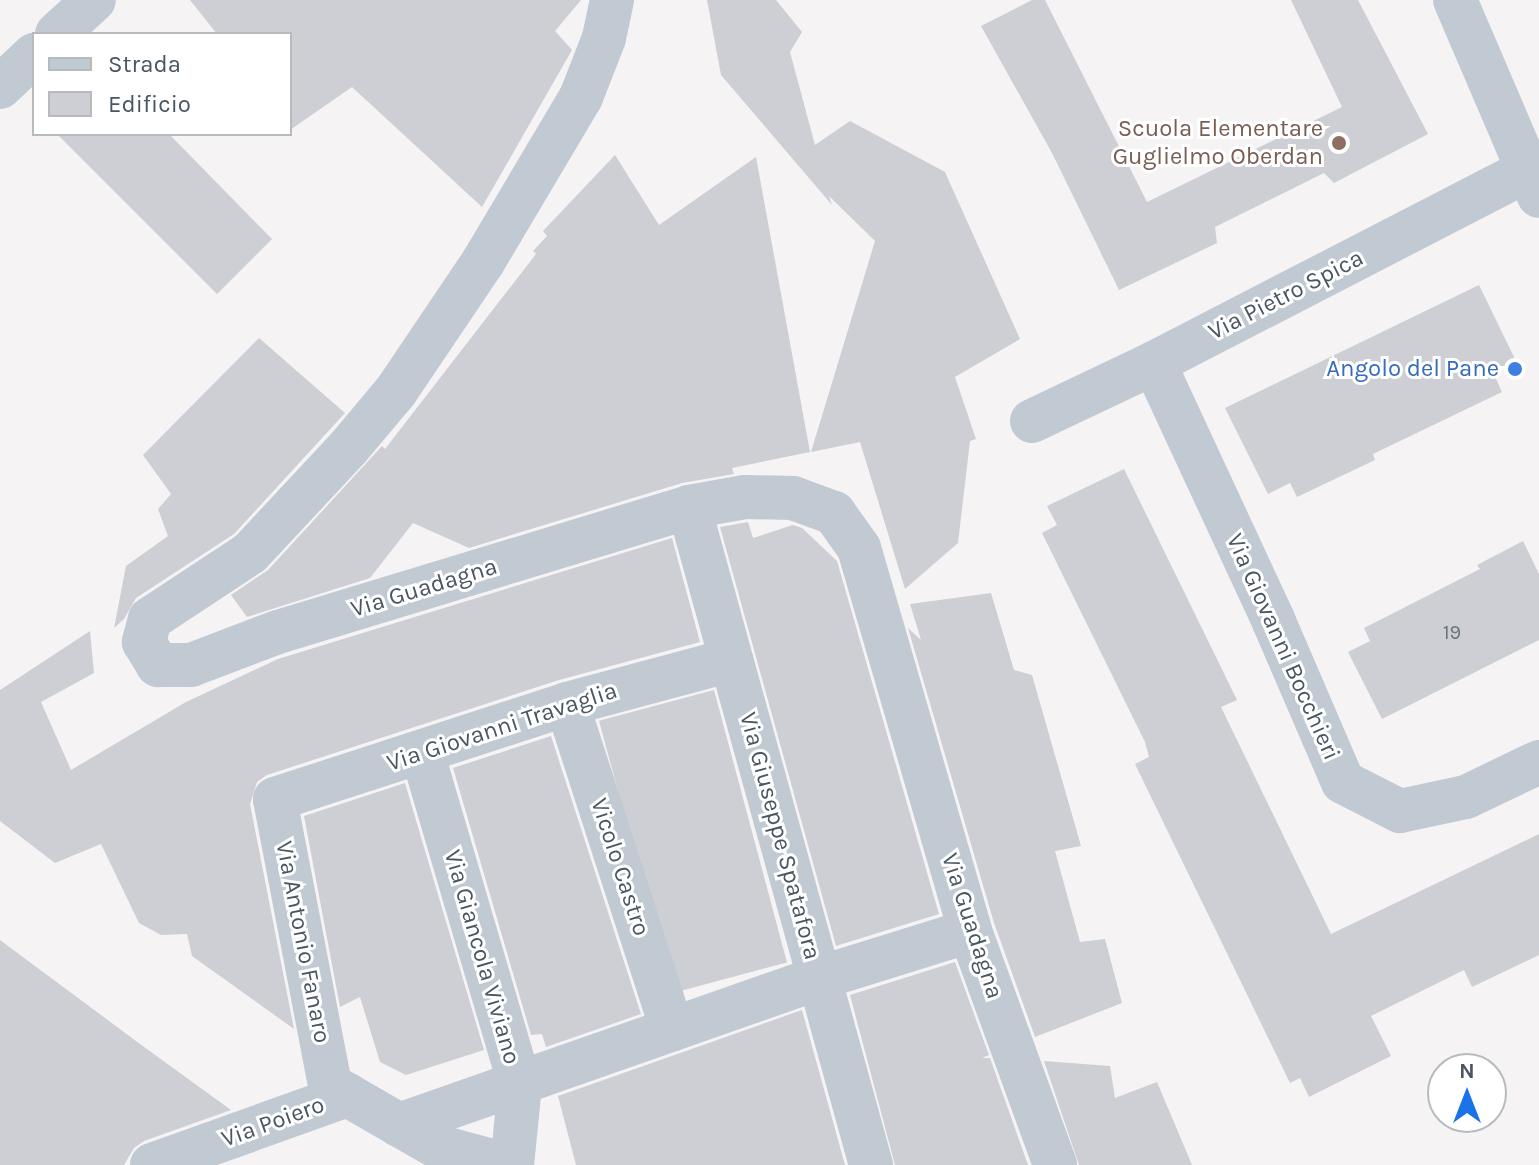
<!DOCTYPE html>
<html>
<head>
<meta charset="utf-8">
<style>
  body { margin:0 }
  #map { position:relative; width:1539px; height:1165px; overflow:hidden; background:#f5f3f3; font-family:Karla,sans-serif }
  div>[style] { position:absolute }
  .building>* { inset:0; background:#cdcfd5; transform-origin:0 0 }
  .street>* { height:44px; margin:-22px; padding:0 22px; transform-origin:22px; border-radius:22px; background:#c1cad2 }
  .dots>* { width:22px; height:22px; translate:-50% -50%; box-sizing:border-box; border:4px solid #fff; border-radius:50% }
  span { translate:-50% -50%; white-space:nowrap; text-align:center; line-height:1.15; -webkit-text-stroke:6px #fff; paint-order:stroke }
  .number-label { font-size:20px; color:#6b747e }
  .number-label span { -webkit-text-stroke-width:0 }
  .education-label { font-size:24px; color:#785e54 }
  .right { translate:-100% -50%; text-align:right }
  .street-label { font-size:24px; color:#4a5661 }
  .shop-label { font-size:24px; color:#366cbe }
  .legend { position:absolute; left:32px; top:32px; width:260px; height:104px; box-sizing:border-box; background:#fff; border:2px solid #b7bbc0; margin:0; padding:10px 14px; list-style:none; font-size:24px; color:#4a5661 }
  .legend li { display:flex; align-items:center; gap:16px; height:40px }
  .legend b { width:40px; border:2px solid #b7bbc0 }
  .north { position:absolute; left:1427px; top:1053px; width:80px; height:80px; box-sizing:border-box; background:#fff; border:2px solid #b7bbc0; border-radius:50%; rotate:0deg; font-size:22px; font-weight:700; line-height:32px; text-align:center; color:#4a5661 }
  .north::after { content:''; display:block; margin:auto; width:28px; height:36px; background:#1a73e8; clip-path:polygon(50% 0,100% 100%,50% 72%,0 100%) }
</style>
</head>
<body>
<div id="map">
  <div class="building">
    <i style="clip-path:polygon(190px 0,581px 0,555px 31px,572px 50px,482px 207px,352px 87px,290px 130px,290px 34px,217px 34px)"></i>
    <i style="clip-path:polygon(707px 0,776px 0,802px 32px,790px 52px,815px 145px,850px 121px,945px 172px,1020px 339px,955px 377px,976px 439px,970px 441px,958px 543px,905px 589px,860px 442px,811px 452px,875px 241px,829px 196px,832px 205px,721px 75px)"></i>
    <i style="clip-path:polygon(1032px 0,1045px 0,1147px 202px,1342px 107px,1291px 0,1358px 0,1428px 134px,1334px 183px,1324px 173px,1215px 227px,1217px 243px,1119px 290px,1052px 153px,981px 26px)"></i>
    <i style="clip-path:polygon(57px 134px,169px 134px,272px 239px,217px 294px)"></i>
    <i style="clip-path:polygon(615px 155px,659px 225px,756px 157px,810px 452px,732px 468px,734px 474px,682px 483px,469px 548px,413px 523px,370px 578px,247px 617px,231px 595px,268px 570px,382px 446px,385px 449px,536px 254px,533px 251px,547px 236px,543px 231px)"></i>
    <i style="clip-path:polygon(1479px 285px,1516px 361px,1493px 372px,1502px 392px,1373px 454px,1375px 460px,1297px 497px,1290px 483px,1268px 494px,1225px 408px)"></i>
    <i style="clip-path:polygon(259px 338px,345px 413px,234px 534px,136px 598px,124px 619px,114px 628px,126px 566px,168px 536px,158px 509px,171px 494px,143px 455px)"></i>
    <i style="clip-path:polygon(1124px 469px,1237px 700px,1221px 707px,1331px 934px,1539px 834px,1539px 955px,1472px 987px,1464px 970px,1371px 1016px,1391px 1056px,1309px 1097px,1300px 1078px,1290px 1083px,1135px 764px,1149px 757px,1145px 742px,1042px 533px,1057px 525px,1047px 506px)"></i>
    <i style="clip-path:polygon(748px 522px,753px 538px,793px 525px,802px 528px,837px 561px,939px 914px,836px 946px,720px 527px)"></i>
    <i style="clip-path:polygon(672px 538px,700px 642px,559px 680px,267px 775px,257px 782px,250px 804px,294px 1029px,192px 956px,187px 934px,161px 935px,139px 923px,101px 844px,55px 863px,0 821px,0 690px,90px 631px,94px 673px,41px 702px,71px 770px,186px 702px,278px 659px)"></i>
    <i style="clip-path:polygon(1523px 541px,1539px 574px,1539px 640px,1382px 719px,1348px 652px,1370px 641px,1364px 628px,1480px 569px,1477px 565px)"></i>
    <i style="clip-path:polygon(991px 593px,1014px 670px,1032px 675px,1081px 846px,1055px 851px,1080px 942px,1105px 939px,1122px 1003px,1035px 1037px,994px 923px,908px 628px,921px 640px,910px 604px)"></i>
    <i style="left:714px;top:690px;width:282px;height:119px;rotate:75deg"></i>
    <i style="clip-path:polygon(551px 736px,641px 1014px,546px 1047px,542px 1034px,531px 1035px,453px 768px)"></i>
    <i style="clip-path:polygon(405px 783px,484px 1050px,406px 1075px,380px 1062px,360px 997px,340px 1007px,304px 816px)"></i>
    <i style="clip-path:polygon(0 940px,140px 1044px,231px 1110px,144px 1141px,134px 1148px,124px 1165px,0 1165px)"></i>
    <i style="clip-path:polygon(955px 962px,989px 1055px,982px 1058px,990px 1058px,1028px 1165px,895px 1165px,850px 995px)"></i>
    <i style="clip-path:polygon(802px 1010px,845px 1165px,576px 1165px,558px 1096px)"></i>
    <i style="clip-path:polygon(1044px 1061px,1110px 1066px,1115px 1098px,1157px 1082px,1192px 1165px,1079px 1165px)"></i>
  </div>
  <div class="street">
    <i style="left:612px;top:0;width:39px;rotate:102deg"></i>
    <i style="left:604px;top:38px;width:63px;rotate:111.3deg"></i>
    <i style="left:581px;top:97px;width:192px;rotate:120.7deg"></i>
    <i style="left:483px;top:262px;width:156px;rotate:124deg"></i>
    <i style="left:396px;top:391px;width:73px;rotate:130deg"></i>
    <i style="left:349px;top:447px;width:145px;rotate:133deg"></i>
    <i style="left:250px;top:553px;width:120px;rotate:146.6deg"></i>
    <i style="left:150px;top:619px;width:24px;rotate:105deg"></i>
    <i style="left:144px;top:642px;width:27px;rotate:59deg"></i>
    <i style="left:158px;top:665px;width:33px"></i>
    <i style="left:191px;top:665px;width:93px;rotate:-20.8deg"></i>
    <i style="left:278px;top:632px;width:430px;rotate:-16.9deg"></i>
    <i style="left:689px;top:507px;width:57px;rotate:-10.1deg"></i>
    <i style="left:745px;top:497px;width:48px;rotate:1.2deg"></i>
    <i style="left:793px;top:498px;width:44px;rotate:20.1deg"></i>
    <i style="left:834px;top:513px;width:43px;rotate:54.5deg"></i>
    <i style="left:859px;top:548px;width:399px;rotate:73.8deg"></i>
    <i style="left:970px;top:931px;width:249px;rotate:70deg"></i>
    <i style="left:1455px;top:0;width:213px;rotate:66.8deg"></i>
    <i style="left:57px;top:34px;width:50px;rotate:-42.6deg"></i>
    <i style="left:0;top:87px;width:47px;rotate:-43.3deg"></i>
    <i style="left:1154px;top:363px;width:285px;rotate:65.1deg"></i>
    <i style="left:1274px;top:622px;width:174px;rotate:66.7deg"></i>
    <i style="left:1343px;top:782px;width:64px;rotate:27deg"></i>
    <i style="left:1400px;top:811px;width:67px;rotate:-12deg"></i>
    <i style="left:1466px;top:797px;width:81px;rotate:-25.6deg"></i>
    <i style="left:1032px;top:421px;width:135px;rotate:-25.4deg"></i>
    <i style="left:1154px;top:363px;width:433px;rotate:-27.3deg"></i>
    <i style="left:689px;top:507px;width:683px;rotate:74.54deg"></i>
    <i style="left:567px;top:704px;width:342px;rotate:72.1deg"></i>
    <i style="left:422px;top:752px;width:347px;rotate:73.6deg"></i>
    <i style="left:520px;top:1085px;width:80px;rotate:95.7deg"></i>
    <i style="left:399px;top:1125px;width:445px;rotate:-19.3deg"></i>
    <i style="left:819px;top:978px;width:158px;rotate:-17.3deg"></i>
    <i style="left:152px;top:1165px;width:208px;rotate:-19.7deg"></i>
    <i style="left:507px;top:1165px;width:73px;rotate:-165deg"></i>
    <i style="left:436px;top:1146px;width:122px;rotate:-150.1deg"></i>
    <i style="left:330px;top:1085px;width:291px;rotate:-100.9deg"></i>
    <i style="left:275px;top:799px;width:307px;rotate:-18deg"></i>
    <i style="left:567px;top:704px;width:170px;rotate:-15deg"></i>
  </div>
  <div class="dots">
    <i style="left:1339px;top:143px;background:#8d6e63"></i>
    <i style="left:1515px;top:369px;background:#3f7fe0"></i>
  </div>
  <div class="number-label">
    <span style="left:1452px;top:632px">19</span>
  </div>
  <div class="education-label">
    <span class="right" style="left:1323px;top:143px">Scuola Elementare<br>Guglielmo Oberdan</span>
  </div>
  <div class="street-label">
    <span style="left:1286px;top:295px;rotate:-27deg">Via Pietro Spica</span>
    <span style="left:424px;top:588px;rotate:-17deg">Via Guadagna</span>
    <span style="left:1283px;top:647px;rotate:66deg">Via Giovanni Bocchieri</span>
    <span style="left:502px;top:727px;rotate:-18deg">Via Giovanni Travaglia</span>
    <span style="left:780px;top:836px;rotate:75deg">Via Giuseppe Spatafora</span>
    <span style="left:620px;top:867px;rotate:72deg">Vicolo Castro</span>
    <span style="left:972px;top:926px;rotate:72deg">Via Guadagna</span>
    <span style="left:303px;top:942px;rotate:79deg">Via Antonio Fanaro</span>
    <span style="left:482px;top:957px;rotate:74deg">Via Giancola Viviano</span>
    <span style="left:273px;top:1122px;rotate:-20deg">Via Poiero</span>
  </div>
  <div class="shop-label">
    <span class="right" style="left:1499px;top:369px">Angolo del Pane</span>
  </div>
  <ul class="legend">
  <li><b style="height:10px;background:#c1cad2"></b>Strada</li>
  <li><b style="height:22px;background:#cdcfd5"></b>Edificio</li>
  </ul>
  <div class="north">N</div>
</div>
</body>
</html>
